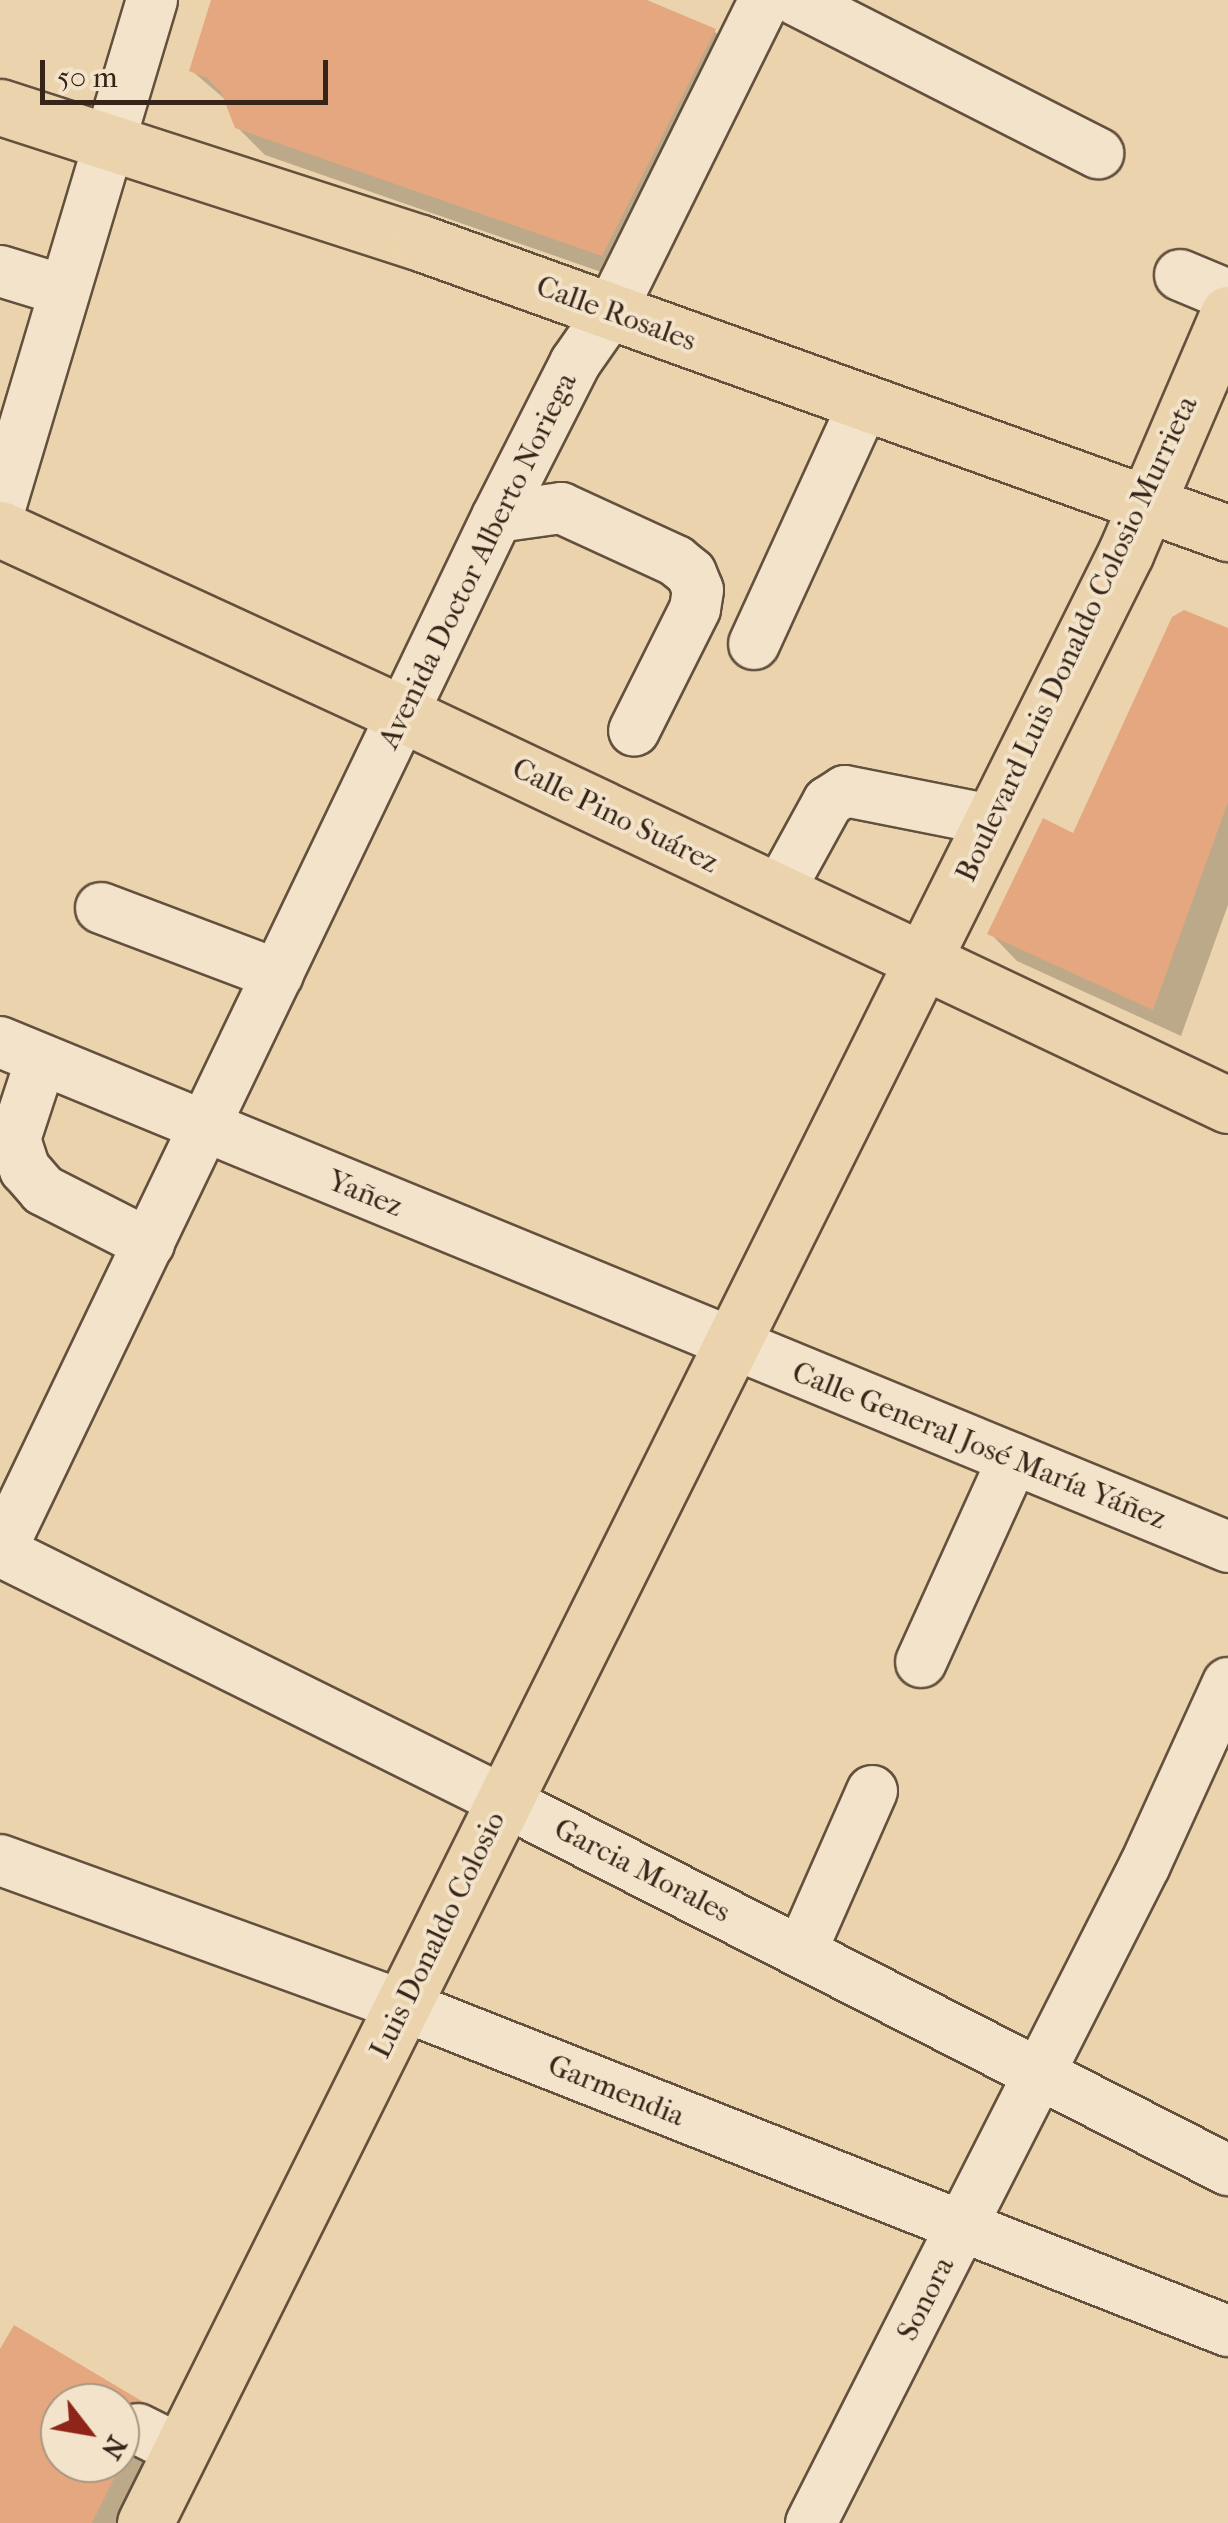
<!DOCTYPE html>
<html>
<head>
<meta charset="utf-8">
<style>
  body { margin:0 }
  #map { position:relative; width:1228px; height:2523px; overflow:hidden; background:#ebd4ad; font-family:"IM FELL French Canon",serif }
  div>[style] { position:absolute }
  .shadow>* { inset:0; background:#0003 }
  .building>* { inset:0; background:#e5a77f }
  .roads { filter:drop-shadow(2px 0 #63503d) drop-shadow(-2px 0 #63503d) drop-shadow(0 2px #63503d) drop-shadow(0 -2px #63503d) }
  .minor>* { height:50px; margin:-25px; padding:0 25px; transform-origin:25px; border-radius:25px; background:#f2e3ca }
  .major>* { height:55px; margin:-27.5px; padding:0 27.5px; transform-origin:27.5px; border-radius:27.5px; background:#ebd4ad }
  span { translate:-50% -50%; white-space:nowrap; text-align:center; line-height:1.15; -webkit-text-stroke:8px #f2e3ca; paint-order:stroke }
  .street-label { font-size:30px; color:#362418 }
  .north { position:absolute; left:40px; top:2383px; width:100px; height:100px; box-sizing:border-box; background:#f2e3ca; border:2px solid #a79783; border-radius:50%; rotate:121deg; font-size:28px; font-weight:700; line-height:40px; text-align:center; color:#362418 }
  .north::after { content:''; display:block; margin:auto; width:35px; height:45px; background:#8f2418; clip-path:polygon(50% 0,100% 100%,50% 72%,0 100%) }
  .scale { position:absolute; left:40px; top:60px; width:288px; height:45px; box-sizing:border-box; border:5px solid #362418; border-top:0; padding-left:12px; font-size:30px; line-height:35px; white-space:nowrap; color:#362418; -webkit-text-stroke:8px #f2e3ca; paint-order:stroke }
</style>
</head>
<body>
<div id="map">
  <div class="shadow">
    <i style="clip-path:polygon(213px 0,640px 0,714px 31px,742px 59px,630px 282px,265px 155px,237px 127px,227px 101px,191px 70px)"></i>
    <i style="clip-path:polygon(1228px 630px,1228px 905px,1181px 1036px,1017px 961px,990px 933px,1074px 837px)"></i>
    <i style="clip-path:polygon(evenodd,15px 2329px,176px 2435px,132px 2523px,0 2523px,0 2354px,15px 2329px,60px 2403px,120px 2403px,120px 2463px,60px 2463px,60px 2403px)"></i>
  </div>
  <div class="building">
    <i style="clip-path:polygon(211px 0,647px 0,716px 29px,602px 256px,235px 128px,221px 92px,207px 78px,189px 71px)"></i>
    <i style="clip-path:polygon(1184px 610px,1228px 628px,1228px 802px,1153px 1010px,987px 934px,1043px 818px,1073px 833px,1172px 617px)"></i>
    <i style="clip-path:polygon(evenodd,14px 2325px,150px 2406px,92px 2523px,0 2523px,0 2349px,14px 2325px,60px 2403px,120px 2403px,120px 2463px,60px 2463px,60px 2403px)"></i>
  </div>
  <div class="roads">
    <div class="minor">
      <i style="left:796px;top:0;width:339px;rotate:26.9deg"></i>
      <i style="left:0;top:271px;width:65px;rotate:17deg"></i>
      <i style="left:1180px;top:275px;width:52px;rotate:22.6deg"></i>
      <i style="left:0;top:508px;width:530px;rotate:-73.34deg"></i>
      <i style="left:497px;top:517px;width:65px;rotate:-8deg"></i>
      <i style="left:561px;top:508px;width:127px;rotate:24.7deg"></i>
      <i style="left:676px;top:561px;width:19px;rotate:39deg"></i>
      <i style="left:691px;top:573px;width:18px;rotate:68deg"></i>
      <i style="left:698px;top:590px;width:19px;rotate:99deg"></i>
      <i style="left:695px;top:609px;width:136px;rotate:116.6deg"></i>
      <i style="left:754px;top:644px;width:264px;rotate:-65.4deg"></i>
      <i style="left:778px;top:893px;width:104px;rotate:-61.2deg"></i>
      <i style="left:828px;top:802px;width:20px;rotate:-33deg"></i>
      <i style="left:845px;top:791px;width:149px;rotate:11.2deg"></i>
      <i style="left:101px;top:908px;width:189px;rotate:20.7deg"></i>
      <i style="left:0;top:1042px;width:1328px;rotate:22.35deg"></i>
      <i style="left:41px;top:1060px;width:83px;rotate:108.2deg"></i>
      <i style="left:15px;top:1139px;width:32px;rotate:72deg"></i>
      <i style="left:25px;top:1169px;width:28px;rotate:49deg"></i>
      <i style="left:43px;top:1190px;width:119px;rotate:27deg"></i>
      <i style="left:0;top:1551px;width:563px;rotate:26.38deg"></i>
      <i style="left:504px;top:1801px;width:813px;rotate:27.01deg"></i>
      <i style="left:0;top:1552px;width:1148px;rotate:-64.35deg"></i>
      <i style="left:497px;top:517px;width:173px;rotate:-63.1deg"></i>
      <i style="left:575px;top:363px;width:61px;rotate:-55deg"></i>
      <i style="left:610px;top:313px;width:349px;rotate:-63.7deg"></i>
      <i style="left:921px;top:1662px;width:223px;rotate:-65.6deg"></i>
      <i style="left:0;top:1860px;width:430px;rotate:19.9deg"></i>
      <i style="left:404px;top:2006px;width:886px;rotate:21.53deg"></i>
      <i style="left:801px;top:1952px;width:176px;rotate:-66.2deg"></i>
      <i style="left:138px;top:2429px;width:47px;rotate:26.6deg"></i>
      <i style="left:811px;top:2523px;width:738px;rotate:-63.09deg"></i>
      <i style="left:1145px;top:1865px;width:200px;rotate:-65.5deg"></i>
    </div>
    <div class="major">
      <i style="left:0;top:107px;width:442px;rotate:17.9deg"></i>
      <i style="left:421px;top:243px;width:858px;rotate:19.77deg"></i>
      <i style="left:0;top:529px;width:443px;rotate:24.7deg"></i>
      <i style="left:402px;top:714px;width:914px;rotate:25.33deg"></i>
      <i style="left:145px;top:2523px;width:2202px;rotate:-63.54deg"></i>
      <i style="left:1126px;top:552px;width:259px;rotate:-66.8deg"></i>
    </div>
  </div>
  <div class="street-label">
    <span style="left:616px;top:314px;rotate:20deg">Calle Rosales</span>
    <span style="left:478px;top:561px;rotate:-64deg">Avenida Doctor Alberto Noriega</span>
    <span style="left:1077px;top:639px;rotate:-65deg">Boulevard Luis Donaldo Colosio Murrieta</span>
    <span style="left:615px;top:816px;rotate:26deg">Calle Pino Suárez</span>
    <span style="left:365px;top:1194px;rotate:22deg">Yañez</span>
    <span style="left:979px;top:1446px;rotate:22deg">Calle General José María Yáñez</span>
    <span style="left:642px;top:1871px;rotate:27deg">Garcia Morales</span>
    <span style="left:438px;top:1935px;rotate:-64deg">Luis Donaldo Colosio</span>
    <span style="left:616px;top:2091px;rotate:22deg">Garmendia</span>
    <span style="left:926px;top:2299px;rotate:-63deg">Sonora</span>
  </div>
  <div class="north">N</div>
  <div class="scale">50 m</div>
</div>
</body>
</html>
